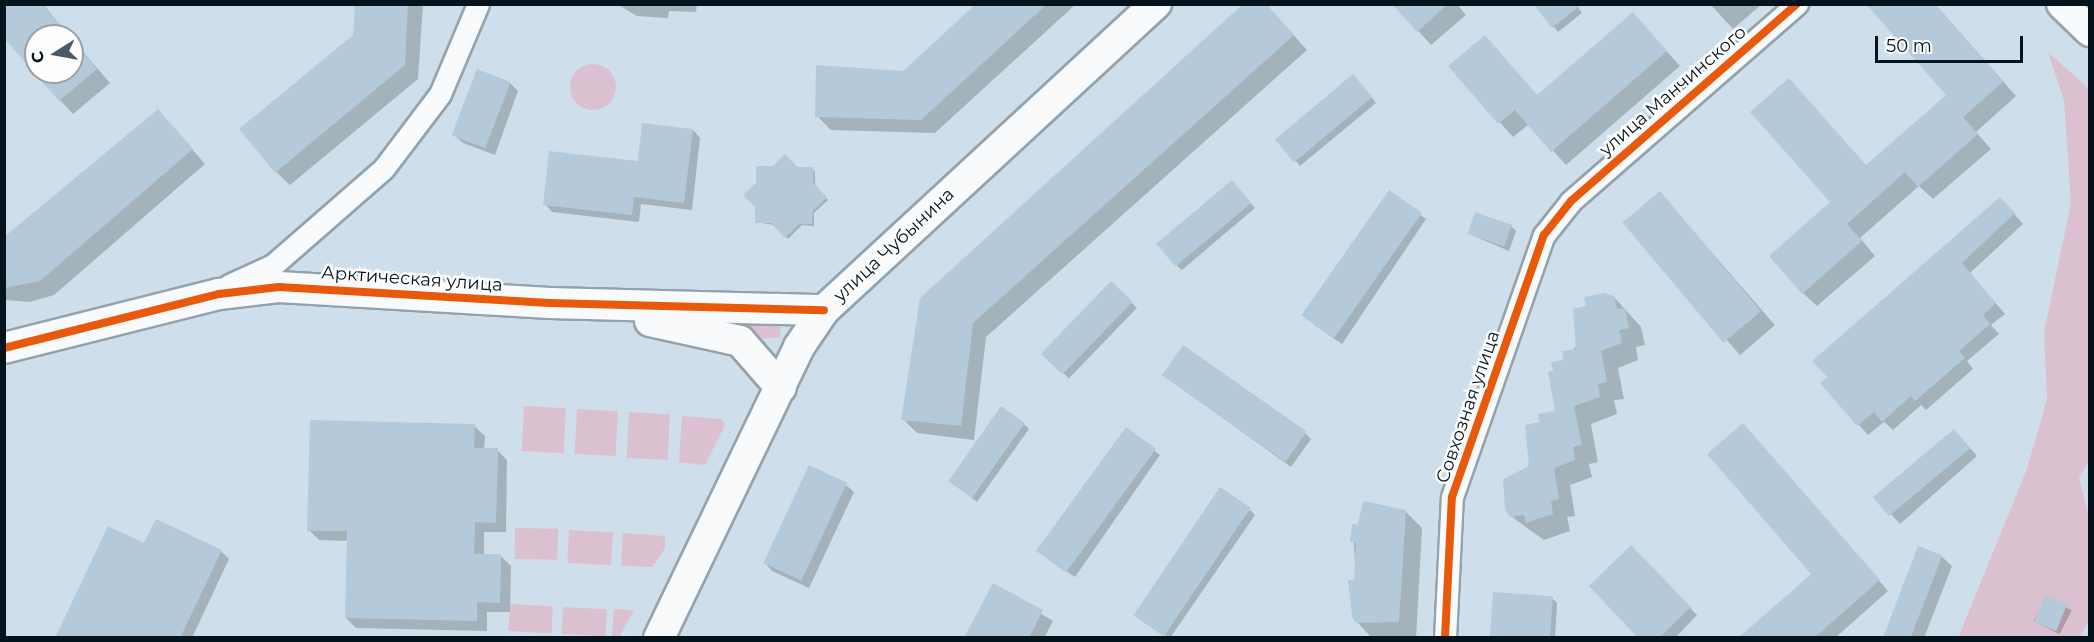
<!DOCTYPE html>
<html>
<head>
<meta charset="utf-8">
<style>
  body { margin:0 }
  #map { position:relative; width:2094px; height:642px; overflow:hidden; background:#cedfeb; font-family:Montserrat,sans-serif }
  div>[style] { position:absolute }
  .green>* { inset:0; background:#dbc1cf; transform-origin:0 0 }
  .round { border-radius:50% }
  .shadow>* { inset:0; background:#0003; transform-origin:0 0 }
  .building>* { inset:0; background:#b4cada; transform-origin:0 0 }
  .roads { filter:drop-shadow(2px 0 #94a2ad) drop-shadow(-2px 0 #94a2ad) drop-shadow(0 2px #94a2ad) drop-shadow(0 -2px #94a2ad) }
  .street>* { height:21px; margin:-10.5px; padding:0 10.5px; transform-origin:10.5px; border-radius:10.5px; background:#f8fafc }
  .secondary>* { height:30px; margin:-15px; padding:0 15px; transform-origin:15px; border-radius:15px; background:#f8fafc }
  .cycleway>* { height:8px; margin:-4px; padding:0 4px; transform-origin:4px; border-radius:4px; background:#e8590c }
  span { translate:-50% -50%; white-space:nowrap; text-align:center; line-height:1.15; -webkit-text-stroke:5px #fdfdfd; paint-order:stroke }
  .street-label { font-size:18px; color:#05131d }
  .frame { position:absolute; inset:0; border:6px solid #05131d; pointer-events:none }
  .north { position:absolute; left:24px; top:24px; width:60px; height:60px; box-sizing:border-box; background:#fdfdfd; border:2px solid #9a9fa3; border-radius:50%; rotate:259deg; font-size:16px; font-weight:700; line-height:24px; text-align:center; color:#05131d }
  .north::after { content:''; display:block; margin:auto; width:21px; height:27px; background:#4b5a65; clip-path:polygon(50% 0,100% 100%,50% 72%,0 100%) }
  .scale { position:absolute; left:1875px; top:36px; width:148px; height:27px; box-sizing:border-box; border:3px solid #05131d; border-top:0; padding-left:8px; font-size:18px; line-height:21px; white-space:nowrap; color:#05131d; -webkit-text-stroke:4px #fdfdfd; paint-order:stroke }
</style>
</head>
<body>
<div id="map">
  <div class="green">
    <i style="clip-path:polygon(2048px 52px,2089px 89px,2090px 459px,2079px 478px,2089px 517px,2089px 620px,2080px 637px,1958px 638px,2027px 469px,2047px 399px,2044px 332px,2071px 203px,2064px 101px)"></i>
    <i class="round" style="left:570px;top:64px;width:46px;height:46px"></i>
    <i style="clip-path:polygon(749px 314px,781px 321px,780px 337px,759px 339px,747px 329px)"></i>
    <i style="left:524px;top:406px;width:42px;height:45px;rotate:3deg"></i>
    <i style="left:577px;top:409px;width:41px;height:45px;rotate:3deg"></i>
    <i style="left:629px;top:412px;width:41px;height:46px;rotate:3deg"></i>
    <i style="clip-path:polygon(682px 416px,721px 419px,725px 425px,705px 465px,679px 462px)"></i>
    <i style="left:515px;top:528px;width:43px;height:31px;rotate:1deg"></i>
    <i style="left:569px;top:530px;width:44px;height:33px;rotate:3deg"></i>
    <i style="clip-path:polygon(623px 533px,665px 536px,665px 548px,653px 567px,621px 566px)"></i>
    <i style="left:510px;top:604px;width:43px;height:27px;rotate:3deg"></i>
    <i style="left:563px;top:607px;width:44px;height:27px;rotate:3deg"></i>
    <i style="clip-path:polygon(614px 609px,634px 610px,619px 637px,612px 637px)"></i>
  </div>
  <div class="shadow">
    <i style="clip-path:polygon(4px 4px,43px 4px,69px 36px,36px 36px,36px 72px,72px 72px,72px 39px,110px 83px,73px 114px,60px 100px,4px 35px)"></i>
    <i style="clip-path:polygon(356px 4px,423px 4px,418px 79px,290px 185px,276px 172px,355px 36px)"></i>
    <i style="clip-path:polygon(617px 4px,697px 4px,696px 12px,669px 11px,668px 18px,637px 16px)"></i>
    <i style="clip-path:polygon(979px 4px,1076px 4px,935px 133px,831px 130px,817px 116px,904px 72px)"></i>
    <i style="clip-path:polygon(1266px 4px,1307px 50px,986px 337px,974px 440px,917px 433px,903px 419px,922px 299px)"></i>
    <i style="clip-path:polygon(1394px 4px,1457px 4px,1466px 15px,1431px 45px)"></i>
    <i style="clip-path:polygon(1535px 4px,1576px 4px,1582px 13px,1558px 32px)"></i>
    <i style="clip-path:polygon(1710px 4px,1762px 4px,1733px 29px)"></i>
    <i style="clip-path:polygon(1935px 4px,2016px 96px,1976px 132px,1991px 149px,1933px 199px,1919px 186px,1860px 238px,1875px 256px,1817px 306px,1803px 293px,1832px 202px,1948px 95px)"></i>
    <i style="clip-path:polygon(1633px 14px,1680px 66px,1566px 165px,1529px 124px,1513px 137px,1450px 66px,1485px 37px,1538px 96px)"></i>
    <i style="clip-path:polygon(1358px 81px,1376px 103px,1300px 166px,1277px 139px)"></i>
    <i style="clip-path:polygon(510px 83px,518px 91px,495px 155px,463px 143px,455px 136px)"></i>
    <i style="clip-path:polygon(171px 125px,205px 164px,54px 295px,30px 302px,4px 300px,4px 238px)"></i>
    <i style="clip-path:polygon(693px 130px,700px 138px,692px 210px,641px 204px,639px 222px,552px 212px,545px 204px,639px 163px)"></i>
    <i style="clip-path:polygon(797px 168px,815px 171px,815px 186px,828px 200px,814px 213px,814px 226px,802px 225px,788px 239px,774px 225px,756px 222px)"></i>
    <i style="clip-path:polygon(1237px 187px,1255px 208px,1182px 270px,1177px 266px)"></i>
    <i style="clip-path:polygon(1389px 192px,1426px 219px,1342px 344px,1313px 324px)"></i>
    <i style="left:1660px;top:193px;width:175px;height:46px;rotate:49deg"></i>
    <i style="clip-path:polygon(2009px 208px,2023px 224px,1970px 273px,2005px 314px,1991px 325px,1999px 334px,1967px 361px,1973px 369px,1926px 410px,1921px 405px,1893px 430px,1884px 422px,1868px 435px,1822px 383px)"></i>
    <i style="clip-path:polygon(1511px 226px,1516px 231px,1509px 251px,1469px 234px)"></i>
    <i style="left:1111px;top:283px;width:36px;height:98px;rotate:44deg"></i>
    <i style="clip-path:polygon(1614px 297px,1641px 327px,1645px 345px,1636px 347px,1638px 360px,1618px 368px,1624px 399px,1614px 400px,1617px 414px,1591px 424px,1598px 462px,1589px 464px,1592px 477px,1570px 485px,1575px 516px,1567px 517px,1570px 531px,1544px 540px,1512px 517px,1541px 424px,1557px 412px,1555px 373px)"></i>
    <i style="clip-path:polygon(1163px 375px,1306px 434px,1311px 439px,1291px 467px)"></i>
    <i style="clip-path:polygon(1024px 424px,1029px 429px,977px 502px,950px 481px)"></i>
    <i style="clip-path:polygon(474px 426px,485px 436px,484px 450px,497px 450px,507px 460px,506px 532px,484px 532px,484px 555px,501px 556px,511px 566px,510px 612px,487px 612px,487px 631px,356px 628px,346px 618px,348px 541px,319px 540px,309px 530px)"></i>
    <i style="clip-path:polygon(1126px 429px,1160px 455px,1075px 577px,1045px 557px)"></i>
    <i style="clip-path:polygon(1753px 435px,1888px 591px,1835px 638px,1740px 638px,1813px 574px)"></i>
    <i style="clip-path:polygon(1962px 439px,1977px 456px,1900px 524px,1877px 499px)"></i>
    <i style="clip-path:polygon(846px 485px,854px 492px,809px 588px,772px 571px,765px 563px)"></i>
    <i style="clip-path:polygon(1250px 510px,1255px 515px,1170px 638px,1139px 619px)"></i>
    <i style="clip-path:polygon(1405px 511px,1422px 528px,1416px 638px,1372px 638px,1358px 623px,1353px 525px)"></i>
    <i style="clip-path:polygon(1631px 547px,1697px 615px,1675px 638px,1640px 638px)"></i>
    <i style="clip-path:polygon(221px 551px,229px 559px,192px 638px,57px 638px)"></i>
    <i style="clip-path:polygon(1941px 556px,1952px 566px,1924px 638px,1884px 638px)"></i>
    <i style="clip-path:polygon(994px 585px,1053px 621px,1044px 638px,966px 638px)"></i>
    <i style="clip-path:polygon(1495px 594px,1552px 598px,1557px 603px,1555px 638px,1490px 638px)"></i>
    <i style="left:2046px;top:597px;width:29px;height:27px;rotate:27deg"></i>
  </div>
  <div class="building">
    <i style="clip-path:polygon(4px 4px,42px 4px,69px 36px,36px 36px,36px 72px,72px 72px,72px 39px,97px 69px,59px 101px,4px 38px)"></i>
    <i style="clip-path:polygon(355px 4px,408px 4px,405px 65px,275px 173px,239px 129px,353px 35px)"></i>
    <i style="clip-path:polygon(976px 4px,1047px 4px,921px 120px,815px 117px,816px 65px,903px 71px)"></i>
    <i style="clip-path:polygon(1243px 4px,1266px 4px,1294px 35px,973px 323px,961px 426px,901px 420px,920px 298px)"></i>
    <i style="clip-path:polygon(1392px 4px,1448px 4px,1417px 32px)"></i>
    <i style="clip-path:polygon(1533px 4px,1582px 4px,1552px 28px)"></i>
    <i style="clip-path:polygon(1866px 4px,1935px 4px,2003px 82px,1963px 117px,1978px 134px,1918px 187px,1905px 172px,1847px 224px,1862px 241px,1802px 294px,1769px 256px,1830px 202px,1750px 112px,1789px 78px,1866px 165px,1946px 95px)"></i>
    <i style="clip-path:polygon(1633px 12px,1667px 51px,1551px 152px,1515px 110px,1498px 124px,1448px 66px,1485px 35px,1537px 95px)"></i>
    <i style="left:477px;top:69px;width:36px;height:71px;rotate:21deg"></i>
    <i style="left:1353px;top:74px;width:30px;height:102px;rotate:50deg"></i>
    <i style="clip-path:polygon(158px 109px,193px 149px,40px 281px,4px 288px,4px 237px)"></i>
    <i style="clip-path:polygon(642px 123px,693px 129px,684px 203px,634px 197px,632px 215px,543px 205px,549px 151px,638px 161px)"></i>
    <i style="clip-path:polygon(785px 154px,798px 167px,814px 167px,813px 183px,827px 197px,813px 211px,812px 224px,799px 224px,785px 238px,771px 223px,755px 223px,755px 207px,743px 195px,756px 183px,756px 166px,773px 166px)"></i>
    <i style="left:1232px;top:180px;width:30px;height:99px;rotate:50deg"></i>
    <i style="left:1389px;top:190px;width:40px;height:153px;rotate:35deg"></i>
    <i style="left:1660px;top:191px;width:157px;height:49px;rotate:50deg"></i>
    <i style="clip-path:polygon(2000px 197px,2015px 213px,1962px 263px,1996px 303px,1983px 315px,1990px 324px,1959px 351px,1965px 358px,1915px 401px,1911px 396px,1882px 422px,1874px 412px,1857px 426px,1820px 383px,1827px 377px,1812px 361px)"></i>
    <i style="left:1475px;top:212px;width:39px;height:23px;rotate:19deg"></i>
    <i style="left:1111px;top:281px;width:30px;height:101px;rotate:44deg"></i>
    <i style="clip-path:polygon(1605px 293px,1614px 296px,1617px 309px,1625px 308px,1629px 328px,1619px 330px,1622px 343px,1601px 351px,1607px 382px,1598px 384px,1600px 397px,1574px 406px,1582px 445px,1573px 447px,1575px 460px,1554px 468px,1559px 499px,1551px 501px,1553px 514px,1526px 523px,1524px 515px,1510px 517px,1505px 509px,1503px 479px,1529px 466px,1525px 425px,1539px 422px,1538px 414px,1555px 411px,1548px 372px,1553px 371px,1551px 362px,1563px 360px,1562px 351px,1576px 349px,1573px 309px,1586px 306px,1584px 297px)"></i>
    <i style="left:1183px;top:345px;width:151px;height:37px;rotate:35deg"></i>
    <i style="left:1001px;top:406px;width:29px;height:92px;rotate:35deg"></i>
    <i style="clip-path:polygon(310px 420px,475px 424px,474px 448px,498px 448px,496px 523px,475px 522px,474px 554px,501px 554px,500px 603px,477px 602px,477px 621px,345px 618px,347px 531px,307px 531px)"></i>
    <i style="clip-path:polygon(1743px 423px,1880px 580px,1814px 638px,1738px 638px,1811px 574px,1707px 454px)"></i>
    <i style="left:1126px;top:427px;width:37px;height:153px;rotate:36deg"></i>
    <i style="left:1954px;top:429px;width:25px;height:106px;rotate:50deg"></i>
    <i style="left:809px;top:465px;width:42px;height:108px;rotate:25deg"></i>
    <i style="left:1220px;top:487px;width:37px;height:155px;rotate:34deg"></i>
    <i style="clip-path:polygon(1363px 501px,1406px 510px,1399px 622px,1356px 623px,1352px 617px,1348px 580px,1354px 580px,1356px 543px,1350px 542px,1352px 524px,1358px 524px)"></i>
    <i style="clip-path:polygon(156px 519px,222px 550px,180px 638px,55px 638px,108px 526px,144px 543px)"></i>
    <i style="clip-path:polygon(1631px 545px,1691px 607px,1659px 638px,1638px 638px,1589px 586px)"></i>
    <i style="left:1918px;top:546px;width:26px;height:98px;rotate:21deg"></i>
    <i style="clip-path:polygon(993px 583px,1043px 610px,1029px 638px,964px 638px)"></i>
    <i style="left:1493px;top:592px;width:60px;height:46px;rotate:4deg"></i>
    <i style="left:2045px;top:595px;width:24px;height:29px;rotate:22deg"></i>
  </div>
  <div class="roads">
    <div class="street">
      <i style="left:229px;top:285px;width:48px;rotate:-24.4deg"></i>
      <i style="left:273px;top:265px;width:147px;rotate:-41.1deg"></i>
      <i style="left:384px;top:168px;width:93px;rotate:-52.9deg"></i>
      <i style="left:440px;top:94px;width:98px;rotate:-67.1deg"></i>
      <i style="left:1445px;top:638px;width:141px;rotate:-87.2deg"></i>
      <i style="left:1452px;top:497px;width:278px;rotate:-70.7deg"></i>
      <i style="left:1544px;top:235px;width:43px;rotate:-51.5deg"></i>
      <i style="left:1571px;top:201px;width:300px;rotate:-41.1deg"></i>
    </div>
    <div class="secondary">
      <i style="left:2062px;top:4px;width:39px;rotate:44deg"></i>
      <i style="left:650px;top:321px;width:92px;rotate:12.5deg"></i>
      <i style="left:740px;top:341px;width:62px;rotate:48.9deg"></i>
      <i style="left:4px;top:348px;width:222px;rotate:-14.1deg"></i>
      <i style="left:219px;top:294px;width:60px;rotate:-6.7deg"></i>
      <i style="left:279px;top:287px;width:271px;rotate:3.4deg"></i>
      <i style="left:550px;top:303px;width:274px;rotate:1.5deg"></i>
      <i style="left:659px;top:638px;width:323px;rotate:-64.3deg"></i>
      <i style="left:799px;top:347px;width:45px;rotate:-56deg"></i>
      <i style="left:824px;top:310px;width:452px;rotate:-42.7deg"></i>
    </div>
  </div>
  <div class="cycleway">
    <i style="left:4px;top:348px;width:222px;rotate:-14.1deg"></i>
    <i style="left:219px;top:294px;width:60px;rotate:-6.7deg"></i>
    <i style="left:279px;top:287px;width:271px;rotate:3.4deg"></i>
    <i style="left:550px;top:303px;width:274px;rotate:1.5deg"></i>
    <i style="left:1445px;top:638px;width:141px;rotate:-87.2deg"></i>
    <i style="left:1452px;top:497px;width:278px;rotate:-70.7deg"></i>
    <i style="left:1544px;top:235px;width:43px;rotate:-51.5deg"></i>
    <i style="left:1571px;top:201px;width:300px;rotate:-41.1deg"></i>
  </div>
  <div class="street-label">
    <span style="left:1673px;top:91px;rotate:-41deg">улица Манчинского</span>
    <span style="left:894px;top:245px;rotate:-43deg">улица Чубынина</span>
    <span style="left:412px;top:279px;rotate:4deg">Арктическая улица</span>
    <span style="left:1468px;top:407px;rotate:-71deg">Совхозная улица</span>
  </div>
  <div class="frame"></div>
  <div class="north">С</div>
  <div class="scale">50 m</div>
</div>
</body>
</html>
